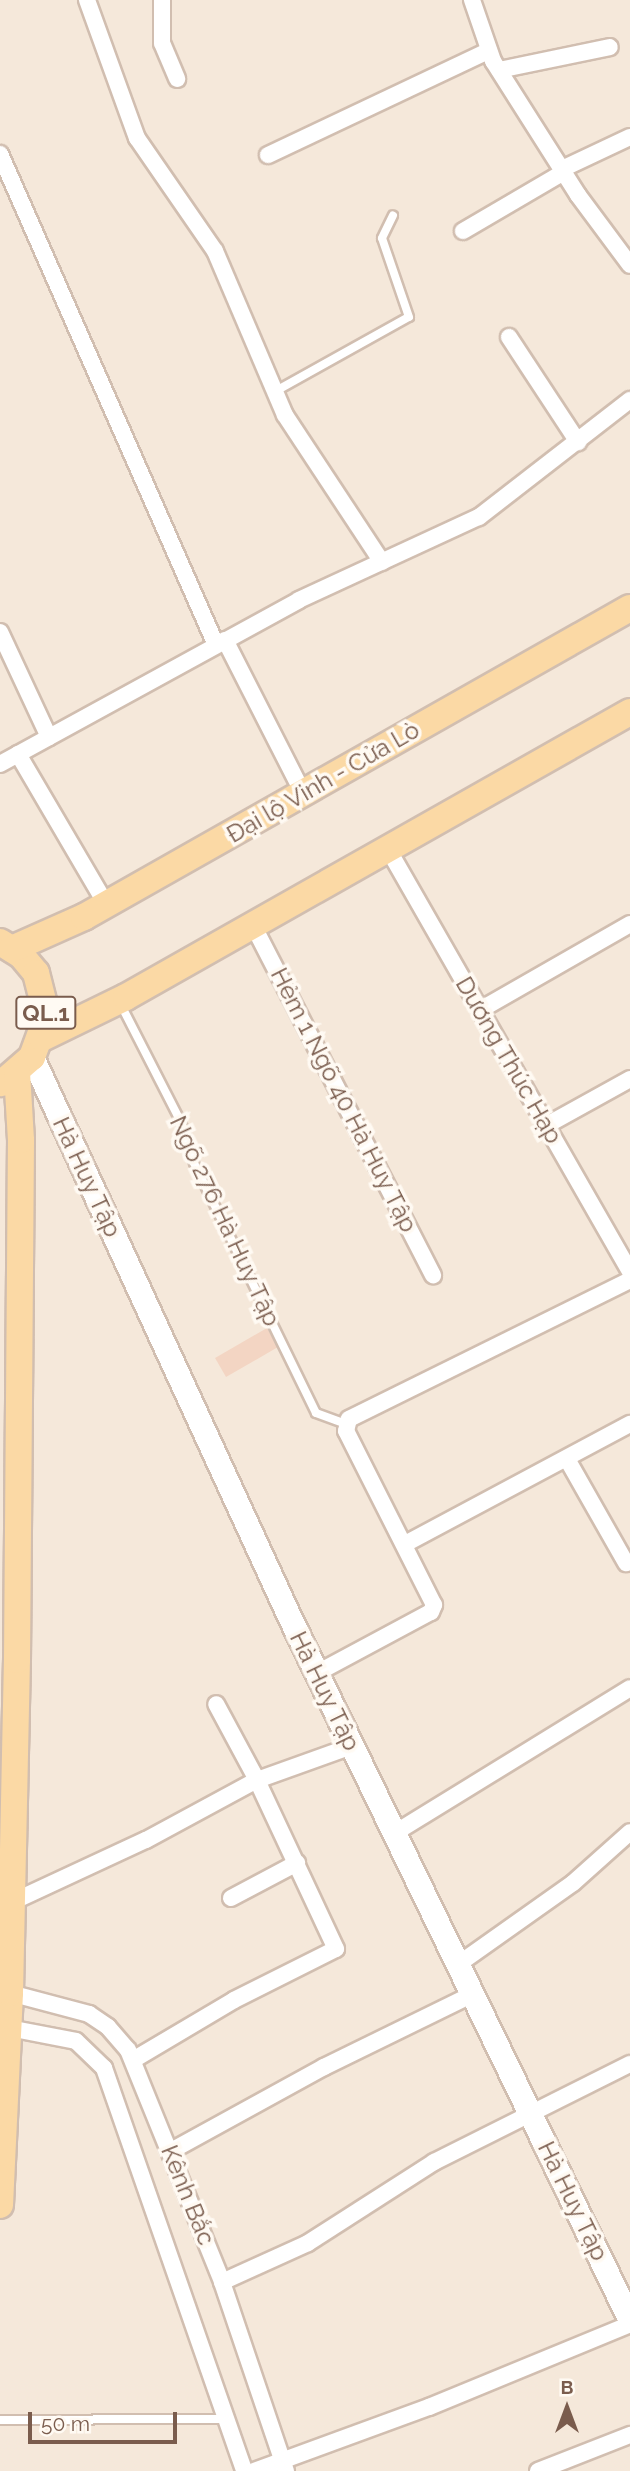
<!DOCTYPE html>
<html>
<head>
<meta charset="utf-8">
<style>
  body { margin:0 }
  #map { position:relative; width:630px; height:2471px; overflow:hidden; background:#fdf6ec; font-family:Raleway,sans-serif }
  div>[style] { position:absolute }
  .residential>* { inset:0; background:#f5e8da; transform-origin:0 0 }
  .building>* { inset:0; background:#f3d5c3; transform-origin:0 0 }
  .roads { filter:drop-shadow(2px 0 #d1beb0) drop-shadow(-2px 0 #d1beb0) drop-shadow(0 2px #d1beb0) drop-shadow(0 -2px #d1beb0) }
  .lane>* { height:8px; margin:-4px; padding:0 4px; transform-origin:4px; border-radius:4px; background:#fff }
  .street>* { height:16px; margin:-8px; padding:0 8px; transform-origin:8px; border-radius:8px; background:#fff }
  .secondary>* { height:23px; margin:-11.5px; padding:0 11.5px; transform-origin:11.5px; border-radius:11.5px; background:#fff }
  .primary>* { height:26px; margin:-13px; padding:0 13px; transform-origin:13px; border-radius:13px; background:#fbd9a5 }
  span { translate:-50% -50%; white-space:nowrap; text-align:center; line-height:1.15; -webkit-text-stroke:7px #fffaf3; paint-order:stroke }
  .shield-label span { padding:2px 5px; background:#fffaf3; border:2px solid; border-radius:5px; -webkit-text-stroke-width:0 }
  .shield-label { font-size:23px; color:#7a5c4d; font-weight:700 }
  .street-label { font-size:24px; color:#7a5c4d }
  .north { position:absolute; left:532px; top:2373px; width:70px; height:70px; -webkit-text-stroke:5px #fffaf3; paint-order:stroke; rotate:0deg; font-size:19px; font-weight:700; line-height:28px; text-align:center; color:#7a5c4d }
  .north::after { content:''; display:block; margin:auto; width:24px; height:32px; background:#7a5c4d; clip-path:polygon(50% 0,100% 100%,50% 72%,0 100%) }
  .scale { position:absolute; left:28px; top:2412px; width:149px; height:32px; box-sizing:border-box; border:4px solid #7a5c4d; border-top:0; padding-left:9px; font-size:21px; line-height:24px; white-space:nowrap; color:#7a5c4d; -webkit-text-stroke:5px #fffaf3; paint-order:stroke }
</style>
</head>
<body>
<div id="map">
  <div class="residential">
    <i style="left:0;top:0;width:630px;height:2471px"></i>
  </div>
  <div class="building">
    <i style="left:267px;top:1328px;width:22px;height:60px;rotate:60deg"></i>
  </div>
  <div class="roads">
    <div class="lane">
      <i style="left:274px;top:392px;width:154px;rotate:-29.1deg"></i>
      <i style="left:409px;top:317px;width:83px;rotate:-108.9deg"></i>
      <i style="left:382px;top:238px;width:25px;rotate:-64deg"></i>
      <i style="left:120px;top:1003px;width:134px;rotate:62.9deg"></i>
      <i style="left:181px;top:1122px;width:43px;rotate:72.4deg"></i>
      <i style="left:194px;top:1163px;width:278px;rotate:64deg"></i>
      <i style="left:316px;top:1413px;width:32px;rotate:20deg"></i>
      <i style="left:0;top:2420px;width:226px;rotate:-0.3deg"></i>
    </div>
    <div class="street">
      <i style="left:87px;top:0;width:147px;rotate:70.1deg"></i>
      <i style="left:137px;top:138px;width:137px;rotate:55.4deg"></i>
      <i style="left:215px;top:251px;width:178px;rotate:66.9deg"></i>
      <i style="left:285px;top:415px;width:176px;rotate:56.6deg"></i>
      <i style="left:162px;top:0;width:43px;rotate:90deg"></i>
      <i style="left:162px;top:43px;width:39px;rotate:67deg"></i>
      <i style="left:472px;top:0;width:65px;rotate:71deg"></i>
      <i style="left:493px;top:61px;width:159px;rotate:57.6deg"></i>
      <i style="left:578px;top:195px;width:87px;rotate:53.4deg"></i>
      <i style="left:499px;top:70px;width:113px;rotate:-11.7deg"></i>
      <i style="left:0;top:154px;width:536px;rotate:66.25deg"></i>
      <i style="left:268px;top:155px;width:243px;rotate:-25.3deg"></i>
      <i style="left:562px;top:169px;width:75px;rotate:-25.2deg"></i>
      <i style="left:463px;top:231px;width:117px;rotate:-30.3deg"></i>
      <i style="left:509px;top:337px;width:126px;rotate:56.7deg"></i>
      <i style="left:0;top:632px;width:116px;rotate:65deg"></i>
      <i style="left:225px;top:640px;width:172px;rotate:63deg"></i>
      <i style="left:18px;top:754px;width:174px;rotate:59.6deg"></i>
      <i style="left:0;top:764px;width:341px;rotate:-28.7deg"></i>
      <i style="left:299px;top:600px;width:198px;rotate:-24.8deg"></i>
      <i style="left:479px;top:517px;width:191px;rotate:-37.8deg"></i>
      <i style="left:388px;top:849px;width:486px;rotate:60.2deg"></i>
      <i style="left:253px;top:925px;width:394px;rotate:62.8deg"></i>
      <i style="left:480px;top:1010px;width:173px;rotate:-29.8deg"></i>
      <i style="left:547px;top:1125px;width:95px;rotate:-29deg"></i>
      <i style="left:567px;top:1459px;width:120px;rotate:60.4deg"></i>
      <i style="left:405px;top:1544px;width:255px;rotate:-28.1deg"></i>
      <i style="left:317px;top:1673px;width:129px;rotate:-28.2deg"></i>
      <i style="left:431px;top:1612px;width:8px;rotate:-67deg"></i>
      <i style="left:434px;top:1605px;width:195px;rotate:-116.8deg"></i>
      <i style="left:346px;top:1431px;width:12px;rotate:-76deg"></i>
      <i style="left:349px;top:1419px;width:313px;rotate:-26.3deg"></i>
      <i style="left:393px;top:1834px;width:278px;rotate:-31.6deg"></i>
      <i style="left:231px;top:1898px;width:75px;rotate:-27.9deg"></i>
      <i style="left:10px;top:1903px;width:150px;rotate:-24.9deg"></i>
      <i style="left:146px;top:1840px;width:126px;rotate:-28.4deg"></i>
      <i style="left:257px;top:1780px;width:101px;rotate:-19.7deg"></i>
      <i style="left:460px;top:1963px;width:138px;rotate:-35.3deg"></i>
      <i style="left:573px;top:1883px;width:76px;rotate:-41.8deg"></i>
      <i style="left:10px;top:1993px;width:82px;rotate:14.9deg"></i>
      <i style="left:89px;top:2014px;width:23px;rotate:34deg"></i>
      <i style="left:108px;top:2027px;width:30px;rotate:49deg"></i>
      <i style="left:128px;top:2050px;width:250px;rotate:67.9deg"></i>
      <i style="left:222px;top:2282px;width:200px;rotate:71.3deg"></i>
      <i style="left:9px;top:2028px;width:68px;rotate:11deg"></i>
      <i style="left:76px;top:2041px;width:39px;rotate:44deg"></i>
      <i style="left:104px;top:2068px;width:427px;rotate:70.8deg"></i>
      <i style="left:133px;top:2060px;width:117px;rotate:-30.7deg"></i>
      <i style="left:234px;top:2000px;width:114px;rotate:-26.6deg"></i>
      <i style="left:336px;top:1949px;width:187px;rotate:-115.1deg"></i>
      <i style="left:257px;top:1780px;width:86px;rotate:-118.3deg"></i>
      <i style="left:171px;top:2151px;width:175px;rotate:-28.8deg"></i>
      <i style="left:324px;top:2067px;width:166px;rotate:-26.1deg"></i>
      <i style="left:222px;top:2282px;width:94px;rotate:-24.4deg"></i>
      <i style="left:308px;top:2243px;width:150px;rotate:-32.7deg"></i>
      <i style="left:434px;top:2162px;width:219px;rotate:-26.6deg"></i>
      <i style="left:254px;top:2471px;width:186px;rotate:-20.1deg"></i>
      <i style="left:429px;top:2407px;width:217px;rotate:-22.4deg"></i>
      <i style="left:538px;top:2471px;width:99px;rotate:-21.4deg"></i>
    </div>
    <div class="secondary">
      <i style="left:32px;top:1057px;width:615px;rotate:65.31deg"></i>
      <i style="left:289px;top:1616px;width:782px;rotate:64.16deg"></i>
    </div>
    <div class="primary">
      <i style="left:0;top:942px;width:25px;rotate:32deg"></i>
      <i style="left:21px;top:955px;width:23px;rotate:50deg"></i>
      <i style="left:36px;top:973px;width:44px;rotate:75.7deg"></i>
      <i style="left:47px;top:1016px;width:44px;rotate:110.1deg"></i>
      <i style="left:32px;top:1057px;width:40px;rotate:139deg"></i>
      <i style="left:12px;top:949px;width:79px;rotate:-24deg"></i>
      <i style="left:84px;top:917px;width:627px;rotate:-29.51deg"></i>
      <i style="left:42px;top:1038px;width:93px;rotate:-26deg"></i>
      <i style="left:126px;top:997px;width:579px;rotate:-29.49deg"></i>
      <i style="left:0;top:2205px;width:212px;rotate:-87.3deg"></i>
      <i style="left:10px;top:1993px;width:333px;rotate:-88.8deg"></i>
      <i style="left:17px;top:1660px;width:520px;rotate:-89.56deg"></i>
      <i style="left:21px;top:1140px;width:67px;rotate:-93.4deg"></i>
    </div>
  </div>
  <div class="shield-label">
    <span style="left:46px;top:1013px">QL.1</span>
  </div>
  <div class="street-label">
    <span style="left:323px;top:782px;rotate:-30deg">Đại lộ Vinh - Cửa Lò</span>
    <span style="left:509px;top:1060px;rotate:60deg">Dương Thúc Hạp</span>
    <span style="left:344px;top:1100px;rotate:63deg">Hẻm 1 Ngõ 40 Hà Huy Tập</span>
    <span style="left:87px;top:1177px;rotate:65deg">Hà Huy Tập</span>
    <span style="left:225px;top:1221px;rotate:65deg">Ngõ 276 Hà Huy Tập</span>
    <span style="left:325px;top:1691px;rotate:64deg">Hà Huy Tập</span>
    <span style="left:188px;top:2195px;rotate:68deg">Kênh Bắc</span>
    <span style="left:573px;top:2201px;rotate:64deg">Hà Huy Tập</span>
  </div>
  <div class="north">B</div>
  <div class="scale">50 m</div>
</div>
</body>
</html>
